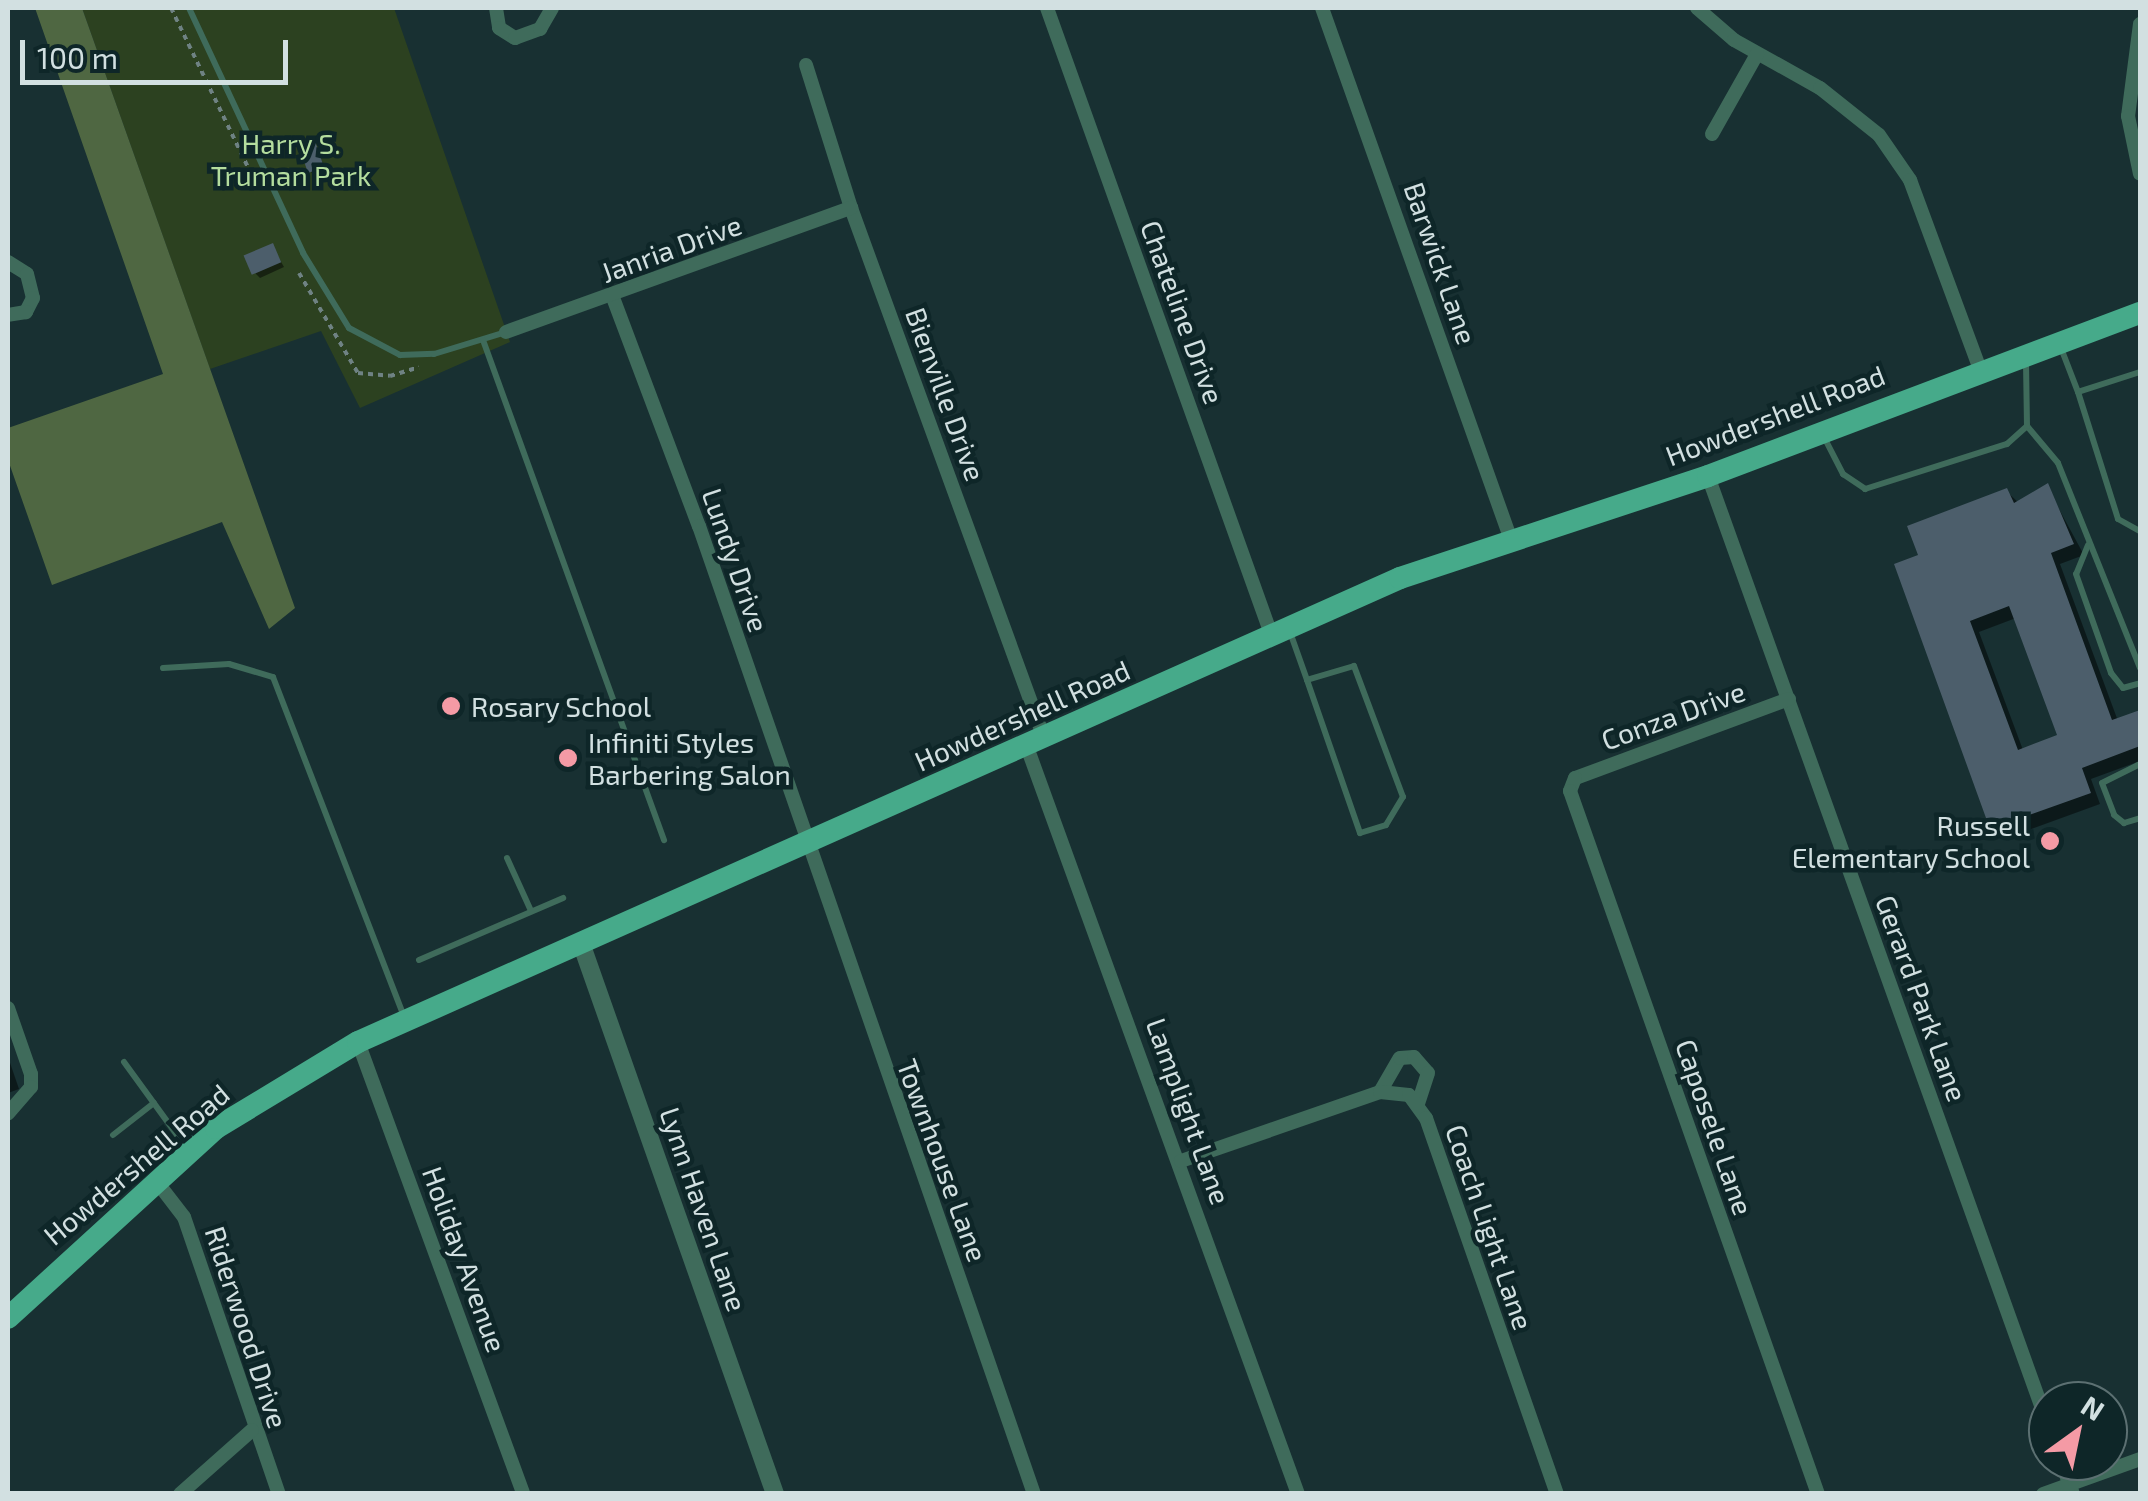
<!DOCTYPE html>
<html>
<head>
<meta charset="utf-8">
<style>
  body { margin:0 }
  #map { position:relative; width:2148px; height:1501px; overflow:hidden; background:#183032; font-family:"Exo 2",sans-serif }
  div>[style] { position:absolute }
  .green>* { inset:0; background:#2c4120 }
  .forest>* { inset:0; background:#4f6742 }
  .shadow>* { inset:0; background:#0007 }
  .building>* { inset:0; background:#4c5e6b; transform-origin:0 0 }
  .path>* { height:4px; margin-top:-2px; transform-origin:0; background:repeating-linear-gradient(90deg,#6f8283 0 5px,transparent 0 10px) }
  .service>* { height:6px; margin:-3px; padding:0 3px; transform-origin:3px; border-radius:3px; background:#3f6b5b }
  .minor>* { height:14px; margin:-7px; padding:0 7px; transform-origin:7px; border-radius:7px; background:#3f6b5b }
  .tertiary>* { height:18px; margin:-9px; padding:0 9px; transform-origin:9px; border-radius:9px; background:#3f6b5b }
  .primary>* { height:22px; margin:-11px; padding:0 11px; transform-origin:11px; border-radius:11px; background:#46aa8a }
  .dots>* { width:28px; height:28px; translate:-50% -50%; box-sizing:border-box; border:5px solid #0e2628; border-radius:50% }
  span { translate:-50% -50%; white-space:nowrap; text-align:center; line-height:1.15; -webkit-text-stroke:9px #0e2628; paint-order:stroke }
  .park-label { font-size:28px; color:#b4dd9e }
  .street-label { font-size:28px; color:#d2e0e1 }
  .poi-label { font-size:28px; color:#d2e0e1 }
  .left { translate:0 -50%; text-align:left }
  .right { translate:-100% -50%; text-align:right }
  .frame { position:absolute; inset:0; border:10px solid #d2e0e1; pointer-events:none }
  .north { position:absolute; left:2028px; top:1381px; width:100px; height:100px; box-sizing:border-box; background:#0e2628; border:2px solid #5c7072; border-radius:50%; rotate:33deg; font-size:28px; font-weight:700; line-height:40px; text-align:center; color:#d2e0e1 }
  .north::after { content:''; display:block; margin:auto; width:35px; height:45px; background:#f49aa5; clip-path:polygon(50% 0,100% 100%,50% 72%,0 100%) }
  .scale { position:absolute; left:20px; top:40px; width:268px; height:45px; box-sizing:border-box; border:5px solid #d2e0e1; border-top:0; padding-left:12px; font-size:30px; line-height:35px; white-space:nowrap; color:#d2e0e1; -webkit-text-stroke:8px #0e2628; paint-order:stroke }
</style>
</head>
<body>
<div id="map">
  <div class="green">
    <i style="clip-path:polygon(82px 8px,394px 8px,510px 342px,360px 408px,321px 331px,210px 369px)"></i>
  </div>
  <div class="forest">
    <i style="clip-path:polygon(35px 8px,82px 8px,295px 608px,269px 629px,222px 522px,52px 585px,8px 460px,8px 428px,163px 374px)"></i>
  </div>
  <div class="shadow">
    <i style="clip-path:polygon(314px 144px,327px 172px,315px 176px,310px 171px)"></i>
    <i style="clip-path:polygon(272px 246px,284px 267px,260px 278px,255px 273px)"></i>
    <i style="clip-path:polygon(evenodd,2047px 487px,2084px 555px,2060px 564px,2118px 721px,2140px 712px,2140px 761px,2091px 779px,2100px 804px,2004px 839px,1993px 828px,1921px 557px,2006px 491px,2019px 503px,2047px 487px,2016px 618px,2060px 737px,2023px 750px,1979px 632px,2016px 618px)"></i>
    <i style="clip-path:polygon(8px 1057px,19px 1089px,8px 1093px)"></i>
  </div>
  <div class="building">
    <i style="left:315px;top:141px;width:28px;height:17px;rotate:71deg"></i>
    <i style="left:273px;top:243px;width:21px;height:32px;rotate:67deg"></i>
    <i style="clip-path:polygon(evenodd,2048px 483px,2074px 544px,2051px 553px,2112px 720px,2140px 710px,2140px 746px,2082px 768px,2091px 793px,1990px 829px,1894px 564px,1918px 555px,1907px 526px,2007px 488px,2014px 503px,2048px 483px,2009px 606px,2057px 735px,2018px 750px,1970px 621px,2009px 606px)"></i>
  </div>
  <div class="path">
    <i style="left:171px;top:8px;width:200px;rotate:64.2deg"></i>
    <i style="left:299px;top:273px;width:116px;rotate:59.5deg"></i>
    <i style="left:358px;top:373px;width:32px;rotate:5deg"></i>
    <i style="left:390px;top:376px;width:30px;rotate:-17deg"></i>
  </div>
  <div class="service">
    <i style="left:189px;top:8px;width:270px;rotate:65deg"></i>
    <i style="left:303px;top:253px;width:88px;rotate:58.5deg"></i>
    <i style="left:349px;top:328px;width:58px;rotate:27.9deg"></i>
    <i style="left:400px;top:355px;width:34px;rotate:-2deg"></i>
    <i style="left:434px;top:354px;width:75px;rotate:-17deg"></i>
    <i style="left:483px;top:340px;width:532px;rotate:70.1deg"></i>
    <i style="left:2061px;top:348px;width:47px;rotate:68.9deg"></i>
    <i style="left:2140px;top:372px;width:65px;rotate:162.1deg"></i>
    <i style="left:2078px;top:392px;width:133px;rotate:72.5deg"></i>
    <i style="left:2118px;top:519px;width:25px;rotate:29deg"></i>
    <i style="left:2027px;top:426px;width:48px;rotate:50deg"></i>
    <i style="left:2058px;top:463px;width:221px;rotate:68.2deg"></i>
    <i style="left:1824px;top:437px;width:42px;rotate:62.8deg"></i>
    <i style="left:1843px;top:474px;width:27px;rotate:34deg"></i>
    <i style="left:1865px;top:489px;width:149px;rotate:-17.6deg"></i>
    <i style="left:2007px;top:444px;width:27px;rotate:-42deg"></i>
    <i style="left:2027px;top:426px;width:62px;rotate:-90.9deg"></i>
    <i style="left:2088px;top:545px;width:31px;rotate:112deg"></i>
    <i style="left:2076px;top:574px;width:105px;rotate:70.5deg"></i>
    <i style="left:2111px;top:673px;width:19px;rotate:51deg"></i>
    <i style="left:2123px;top:688px;width:18px;rotate:-16deg"></i>
    <i style="left:1290px;top:632px;width:51px;rotate:70.5deg"></i>
    <i style="left:1307px;top:680px;width:162px;rotate:70.9deg"></i>
    <i style="left:1360px;top:833px;width:27px;rotate:-17deg"></i>
    <i style="left:1386px;top:825px;width:33px;rotate:-59deg"></i>
    <i style="left:1403px;top:797px;width:140px;rotate:-110.5deg"></i>
    <i style="left:1354px;top:666px;width:49px;rotate:163.4deg"></i>
    <i style="left:163px;top:668px;width:66px;rotate:-3.5deg"></i>
    <i style="left:229px;top:664px;width:46px;rotate:16.5deg"></i>
    <i style="left:273px;top:677px;width:361px;rotate:68.9deg"></i>
    <i style="left:2140px;top:764px;width:42px;rotate:153.4deg"></i>
    <i style="left:2102px;top:783px;width:34px;rotate:69deg"></i>
    <i style="left:2114px;top:815px;width:13px;rotate:39deg"></i>
    <i style="left:2124px;top:823px;width:17px;rotate:-17deg"></i>
    <i style="left:507px;top:858px;width:58px;rotate:65.6deg"></i>
    <i style="left:419px;top:960px;width:157px;rotate:-23.3deg"></i>
    <i style="left:124px;top:1062px;width:104px;rotate:54deg"></i>
    <i style="left:113px;top:1135px;width:52px;rotate:-38deg"></i>
  </div>
  <div class="minor">
    <i style="left:496px;top:8px;width:20px;rotate:81deg"></i>
    <i style="left:499px;top:28px;width:19px;rotate:32deg"></i>
    <i style="left:515px;top:38px;width:27px;rotate:-20deg"></i>
    <i style="left:540px;top:29px;width:24px;rotate:-60deg"></i>
    <i style="left:1047px;top:8px;width:665px;rotate:70.31deg"></i>
    <i style="left:1322px;top:8px;width:561px;rotate:70.44deg"></i>
    <i style="left:1697px;top:8px;width:49px;rotate:40.9deg"></i>
    <i style="left:1734px;top:40px;width:98px;rotate:29.2deg"></i>
    <i style="left:1820px;top:88px;width:75px;rotate:38.5deg"></i>
    <i style="left:1879px;top:135px;width:55px;rotate:55.4deg"></i>
    <i style="left:1910px;top:180px;width:202px;rotate:69.7deg"></i>
    <i style="left:2140px;top:24px;width:93px;rotate:97.4deg"></i>
    <i style="left:2128px;top:116px;width:59px;rotate:78.3deg"></i>
    <i style="left:806px;top:65px;width:150px;rotate:72.5deg"></i>
    <i style="left:851px;top:208px;width:564px;rotate:69.99deg"></i>
    <i style="left:1712px;top:134px;width:92px;rotate:-60.6deg"></i>
    <i style="left:8px;top:262px;width:22px;rotate:32deg"></i>
    <i style="left:27px;top:274px;width:25px;rotate:76deg"></i>
    <i style="left:33px;top:298px;width:16px;rotate:117deg"></i>
    <i style="left:26px;top:312px;width:18px;rotate:171deg"></i>
    <i style="left:612px;top:295px;width:247px;rotate:69.4deg"></i>
    <i style="left:699px;top:526px;width:1024px;rotate:70.91deg"></i>
    <i style="left:506px;top:332px;width:367px;rotate:-19.8deg"></i>
    <i style="left:1708px;top:476px;width:1008px;rotate:70.29deg"></i>
    <i style="left:1789px;top:699px;width:228px;rotate:159.7deg"></i>
    <i style="left:1575px;top:778px;width:14px;rotate:111deg"></i>
    <i style="left:1570px;top:791px;width:745px;rotate:70.57deg"></i>
    <i style="left:1027px;top:747px;width:795px;rotate:70.06deg"></i>
    <i style="left:8px;top:1008px;width:70px;rotate:70.8deg"></i>
    <i style="left:31px;top:1074px;width:13px;rotate:90deg"></i>
    <i style="left:31px;top:1087px;width:35px;rotate:131deg"></i>
    <i style="left:358px;top:1042px;width:481px;rotate:69.9deg"></i>
    <i style="left:1380px;top:1092px;width:39px;rotate:-60deg"></i>
    <i style="left:1400px;top:1058px;width:14px;rotate:-4deg"></i>
    <i style="left:1414px;top:1057px;width:21px;rotate:49deg"></i>
    <i style="left:1428px;top:1073px;width:33px;rotate:108deg"></i>
    <i style="left:1181px;top:1161px;width:211px;rotate:-19.1deg"></i>
    <i style="left:1380px;top:1092px;width:29px;rotate:6deg"></i>
    <i style="left:1409px;top:1095px;width:29px;rotate:54deg"></i>
    <i style="left:1426px;top:1118px;width:398px;rotate:70.8deg"></i>
    <i style="left:157px;top:1182px;width:44px;rotate:52.4deg"></i>
    <i style="left:184px;top:1217px;width:293px;rotate:71.1deg"></i>
    <i style="left:2061px;top:1461px;width:35px;rotate:70deg"></i>
    <i style="left:180px;top:1494px;width:96px;rotate:-41.6deg"></i>
    <i style="left:2043px;top:1494px;width:103px;rotate:-19.8deg"></i>
  </div>
  <div class="tertiary">
    <i style="left:581px;top:943px;width:584px;rotate:70.6deg"></i>
  </div>
  <div class="primary">
    <i style="left:8px;top:1318px;width:282px;rotate:-42.4deg"></i>
    <i style="left:216px;top:1128px;width:166px;rotate:-31.2deg"></i>
    <i style="left:358px;top:1042px;width:1141px;rotate:-24deg"></i>
    <i style="left:1400px;top:578px;width:324px;rotate:-18.3deg"></i>
    <i style="left:1708px;top:476px;width:462px;rotate:-20.7deg"></i>
  </div>
  <div class="dots">
    <i style="left:451px;top:706px;background:#f49aa5"></i>
    <i style="left:568px;top:758px;background:#f49aa5"></i>
    <i style="left:2050px;top:841px;background:#f49aa5"></i>
  </div>
  <div class="park-label">
    <span style="left:291px;top:159px">Harry S.<br>Truman Park</span>
  </div>
  <div class="street-label">
    <span style="left:671px;top:248px;rotate:-20deg">Janria Drive</span>
    <span style="left:1441px;top:263px;rotate:71deg">Barwick Lane</span>
    <span style="left:1183px;top:312px;rotate:70deg">Chateline Drive</span>
    <span style="left:946px;top:394px;rotate:70deg">Bienville Drive</span>
    <span style="left:1775px;top:415px;rotate:-21deg">Howdershell Road</span>
    <span style="left:736px;top:560px;rotate:71deg">Lundy Drive</span>
    <span style="left:1022px;top:715px;rotate:-24deg">Howdershell Road</span>
    <span style="left:1673px;top:715px;rotate:-20deg">Conza Drive</span>
    <span style="left:1922px;top:998px;rotate:70deg">Gerard Park Lane</span>
    <span style="left:1189px;top:1111px;rotate:70deg">Lamplight Lane</span>
    <span style="left:1715px;top:1127px;rotate:71deg">Caposele Lane</span>
    <span style="left:943px;top:1160px;rotate:70deg">Townhouse Lane</span>
    <span style="left:136px;top:1164px;rotate:-40deg">Howdershell Road</span>
    <span style="left:704px;top:1209px;rotate:71deg">Lynn Haven Lane</span>
    <span style="left:1490px;top:1227px;rotate:71deg">Coach Light Lane</span>
    <span style="left:465px;top:1259px;rotate:70deg">Holiday Avenue</span>
    <span style="left:247px;top:1327px;rotate:72deg">Riderwood Drive</span>
  </div>
  <div class="poi-label">
    <span class="left" style="left:471px;top:706px">Rosary School</span>
    <span class="left" style="left:588px;top:758px">Infiniti Styles<br>Barbering Salon</span>
    <span class="right" style="left:2030px;top:841px">Russell<br>Elementary School</span>
  </div>
  <div class="frame"></div>
  <div class="north">N</div>
  <div class="scale">100 m</div>
</div>
</body>
</html>
